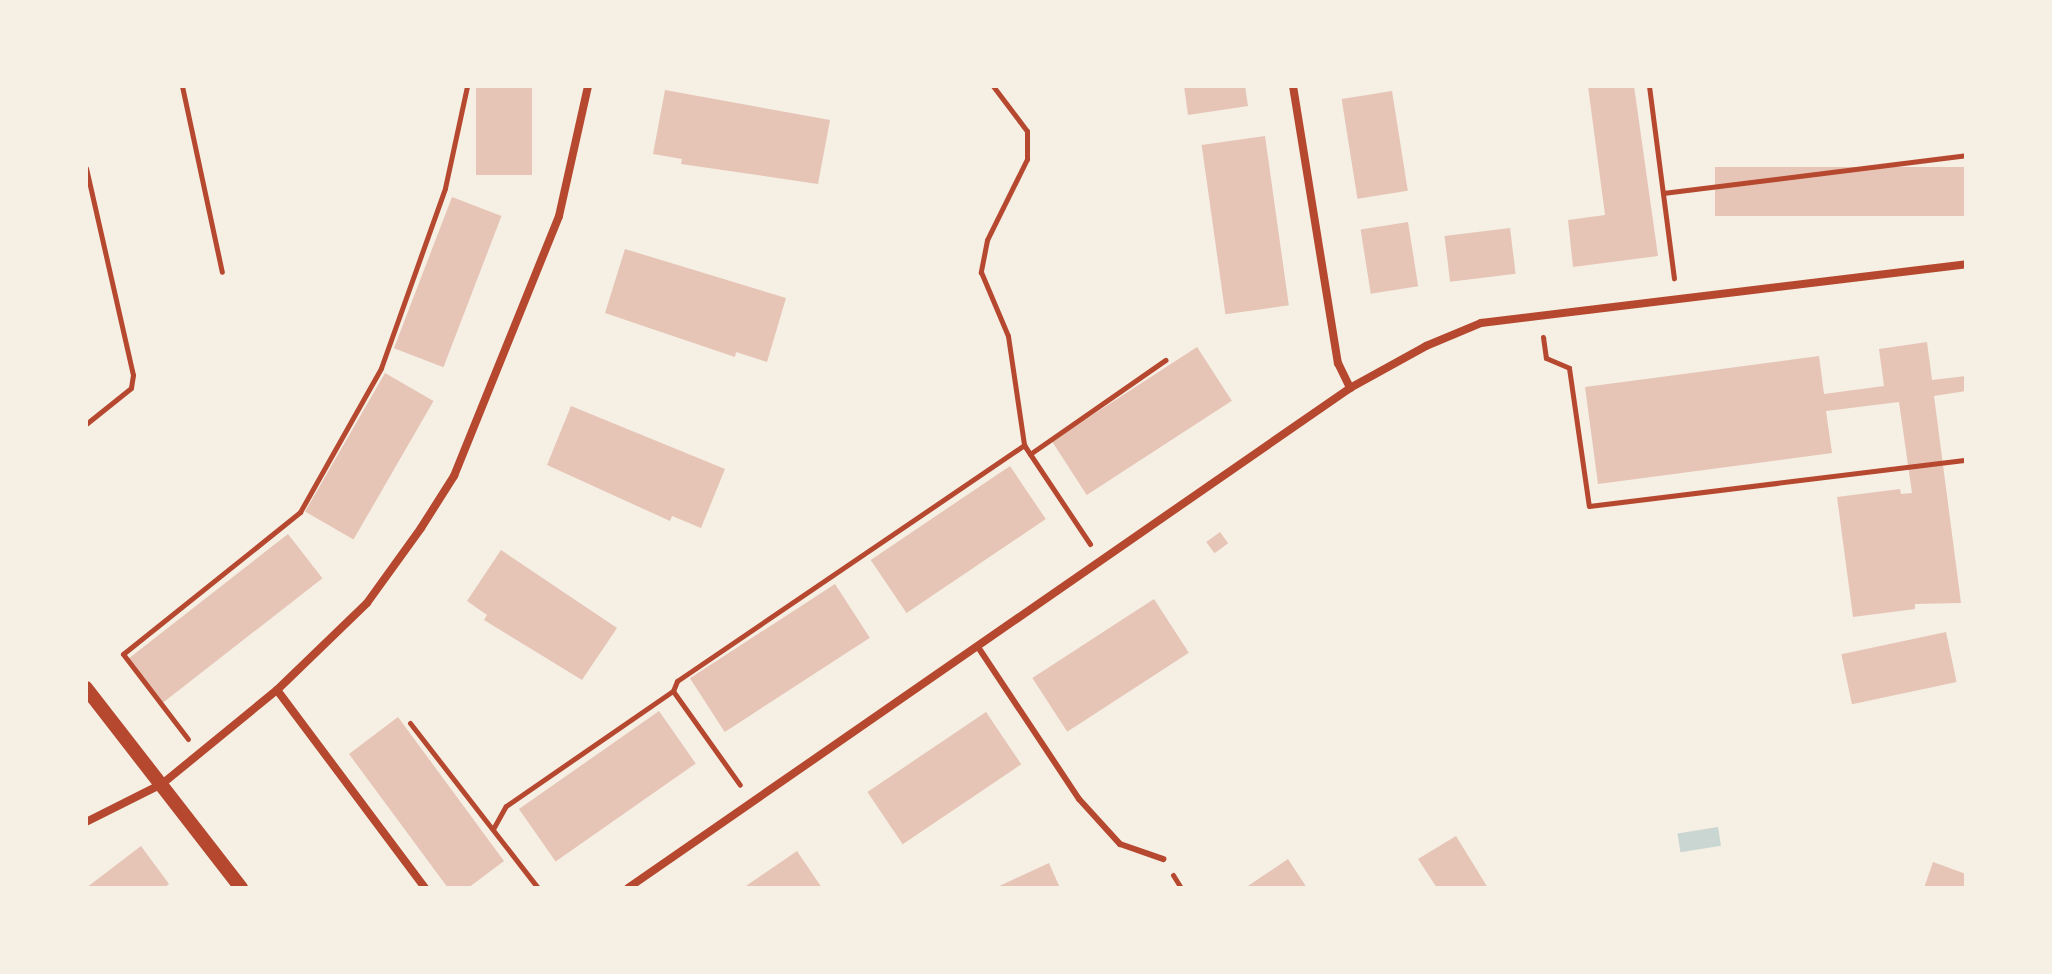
<!DOCTYPE html>
<html>
<head>
<meta charset="utf-8">
<style>
  body { margin:0 }
  #map { position:relative; width:2052px; height:974px; overflow:hidden; background:#f6efe4; font-family:"Asap Condensed",sans-serif }
  div>[style] { position:absolute }
  .water>* { inset:0; background:#c9d6d2; transform-origin:0 0 }
  .building>* { inset:0; background:#e6c5b7; transform-origin:0 0 }
  .path>* { height:5px; margin:-2.5px; padding:0 2.5px; transform-origin:2.5px; border-radius:2.5px; background:#b5482f }
  .service>* { height:6px; margin:-3px; padding:0 3px; transform-origin:3px; border-radius:3px; background:#b5482f }
  .minor>* { height:8px; margin:-4px; padding:0 4px; transform-origin:4px; border-radius:4px; background:#b5482f }
  .tertiary>* { height:14px; margin:-7px; padding:0 7px; transform-origin:7px; border-radius:7px; background:#b5482f }
  span { translate:-50% -50%; white-space:nowrap; text-align:center; line-height:1.15; -webkit-text-stroke:8px #f6efe4; paint-order:stroke }
  .frame { position:absolute; inset:0; border:88px solid #f6efe4; pointer-events:none }
</style>
</head>
<body>
<div id="map">
  <div class="water">
    <i style="left:1718px;top:827px;width:19px;height:41px;rotate:81deg"></i>
  </div>
  <div class="building">
    <i style="left:476px;top:86px;width:56px;height:89px"></i>
    <i style="clip-path:polygon(1184px 86px,1245px 86px,1248px 106px,1188px 115px)"></i>
    <i style="clip-path:polygon(1588px 86px,1634px 86px,1658px 256px,1573px 267px,1568px 220px,1605px 215px)"></i>
    <i style="clip-path:polygon(665px 90px,830px 120px,818px 184px,681px 164px,682px 159px,653px 154px)"></i>
    <i style="left:1392px;top:91px;width:101px;height:51px;rotate:81deg"></i>
    <i style="left:1265px;top:136px;width:171px;height:64px;rotate:82deg"></i>
    <i style="left:1966px;top:167px;width:49px;height:251px;rotate:90deg"></i>
    <i style="left:452px;top:197px;width:53px;height:162px;rotate:21deg"></i>
    <i style="left:1408px;top:222px;width:65px;height:48px;rotate:81deg"></i>
    <i style="left:1510px;top:228px;width:46px;height:66px;rotate:83deg"></i>
    <i style="clip-path:polygon(625px 249px,786px 298px,767px 362px,736px 352px,735px 357px,605px 313px)"></i>
    <i style="clip-path:polygon(1927px 342px,1932px 380px,1966px 376px,1966px 391px,1934px 396px,1961px 603px,1915px 604px,1915px 609px,1853px 617px,1837px 497px,1900px 489px,1901px 494px,1912px 493px,1899px 402px,1826px 411px,1832px 453px,1598px 484px,1585px 387px,1819px 356px,1824px 394px,1884px 386px,1879px 349px)"></i>
    <i style="left:1197px;top:347px;width:64px;height:173px;rotate:57deg"></i>
    <i style="left:385px;top:373px;width:56px;height:160px;rotate:30deg"></i>
    <i style="clip-path:polygon(571px 406px,725px 469px,701px 528px,672px 516px,670px 521px,547px 465px)"></i>
    <i style="left:1010px;top:466px;width:64px;height:168px;rotate:56deg"></i>
    <i style="left:1220px;top:532px;width:14px;height:17px;rotate:54deg"></i>
    <i style="left:288px;top:534px;width:56px;height:203px;rotate:52deg"></i>
    <i style="clip-path:polygon(501px 550px,617px 628px,582px 680px,484px 620px,487px 615px,467px 601px)"></i>
    <i style="left:835px;top:584px;width:64px;height:173px;rotate:57deg"></i>
    <i style="left:1154px;top:599px;width:64px;height:145px;rotate:57deg"></i>
    <i style="left:1946px;top:632px;width:51px;height:107px;rotate:78deg"></i>
    <i style="left:659px;top:711px;width:64px;height:171px;rotate:55deg"></i>
    <i style="left:986px;top:712px;width:63px;height:143px;rotate:56deg"></i>
    <i style="clip-path:polygon(398px 717px,504px 861px,468px 888px,448px 888px,349px 754px)"></i>
    <i style="clip-path:polygon(1456px 836px,1488px 888px,1437px 888px,1418px 859px)"></i>
    <i style="clip-path:polygon(141px 846px,169px 884px,164px 888px,86px 888px)"></i>
    <i style="clip-path:polygon(797px 851px,822px 888px,743px 888px)"></i>
    <i style="clip-path:polygon(1288px 859px,1307px 888px,1245px 888px)"></i>
    <i style="clip-path:polygon(1933px 862px,1966px 874px,1966px 888px,1924px 888px)"></i>
    <i style="clip-path:polygon(1049px 863px,1060px 888px,995px 888px)"></i>
  </div>
  <div class="path">
    <i style="left:182px;top:86px;width:190px;rotate:77.9deg"></i>
    <i style="left:993px;top:86px;width:56px;rotate:52.9deg"></i>
    <i style="left:1027px;top:131px;width:28px;rotate:90deg"></i>
    <i style="left:1027px;top:159px;width:90px;rotate:116.3deg"></i>
    <i style="left:987px;top:240px;width:33px;rotate:101deg"></i>
    <i style="left:981px;top:272px;width:69px;rotate:67.1deg"></i>
    <i style="left:1008px;top:336px;width:110px;rotate:81.6deg"></i>
    <i style="left:1024px;top:445px;width:119px;rotate:56.3deg"></i>
    <i style="left:1649px;top:86px;width:194px;rotate:82.6deg"></i>
    <i style="left:86px;top:168px;width:212px;rotate:77.2deg"></i>
    <i style="left:133px;top:375px;width:13px;rotate:99deg"></i>
    <i style="left:131px;top:388px;width:58px;rotate:141.3deg"></i>
    <i style="left:1663px;top:193px;width:305px;rotate:-7.1deg"></i>
    <i style="left:1543px;top:337px;width:21px;rotate:82deg"></i>
    <i style="left:1546px;top:358px;width:25px;rotate:23deg"></i>
    <i style="left:1569px;top:368px;width:139px;rotate:81.8deg"></i>
    <i style="left:1589px;top:506px;width:380px;rotate:-7deg"></i>
    <i style="left:1030px;top:454px;width:165px;rotate:-34.8deg"></i>
    <i style="left:673px;top:691px;width:115px;rotate:54.5deg"></i>
    <i style="left:410px;top:723px;width:209px;rotate:52.2deg"></i>
    <i style="left:188px;top:739px;width:107px;rotate:-127.4deg"></i>
    <i style="left:123px;top:654px;width:227px;rotate:-38.7deg"></i>
    <i style="left:300px;top:512px;width:165px;rotate:-60.6deg"></i>
    <i style="left:381px;top:368px;width:191px;rotate:-70.4deg"></i>
    <i style="left:445px;top:188px;width:104px;rotate:-77.8deg"></i>
    <i style="left:493px;top:829px;width:26px;rotate:-61deg"></i>
    <i style="left:506px;top:806px;width:203px;rotate:-34.6deg"></i>
    <i style="left:673px;top:691px;width:11px;rotate:-68deg"></i>
    <i style="left:677px;top:681px;width:420px;rotate:-34.2deg"></i>
    <i style="left:1173px;top:875px;width:15px;rotate:58deg"></i>
  </div>
  <div class="service">
    <i style="left:978px;top:647px;width:182px;rotate:56.4deg"></i>
    <i style="left:1079px;top:799px;width:61px;rotate:47.7deg"></i>
    <i style="left:1120px;top:844px;width:46px;rotate:19.2deg"></i>
  </div>
  <div class="minor">
    <i style="left:1293px;top:86px;width:281px;rotate:80.8deg"></i>
    <i style="left:1338px;top:363px;width:28px;rotate:64deg"></i>
    <i style="left:277px;top:690px;width:247px;rotate:53.2deg"></i>
    <i style="left:86px;top:822px;width:85px;rotate:-26.6deg"></i>
    <i style="left:162px;top:784px;width:149px;rotate:-39.3deg"></i>
    <i style="left:277px;top:690px;width:125px;rotate:-44deg"></i>
    <i style="left:367px;top:603px;width:92px;rotate:-54.2deg"></i>
    <i style="left:421px;top:528px;width:62px;rotate:-57.6deg"></i>
    <i style="left:454px;top:476px;width:280px;rotate:-68deg"></i>
    <i style="left:559px;top:216px;width:133px;rotate:-77.4deg"></i>
    <i style="left:628px;top:888px;width:878px;rotate:-34.7deg"></i>
    <i style="left:1350px;top:388px;width:87px;rotate:-28.9deg"></i>
    <i style="left:1426px;top:346px;width:60px;rotate:-22.7deg"></i>
    <i style="left:1481px;top:323px;width:489px;rotate:-6.9deg"></i>
  </div>
  <div class="tertiary">
    <i style="left:86px;top:688px;width:253px;rotate:52.2deg"></i>
  </div>
  <div class="frame"></div>
</div>
</body>
</html>
